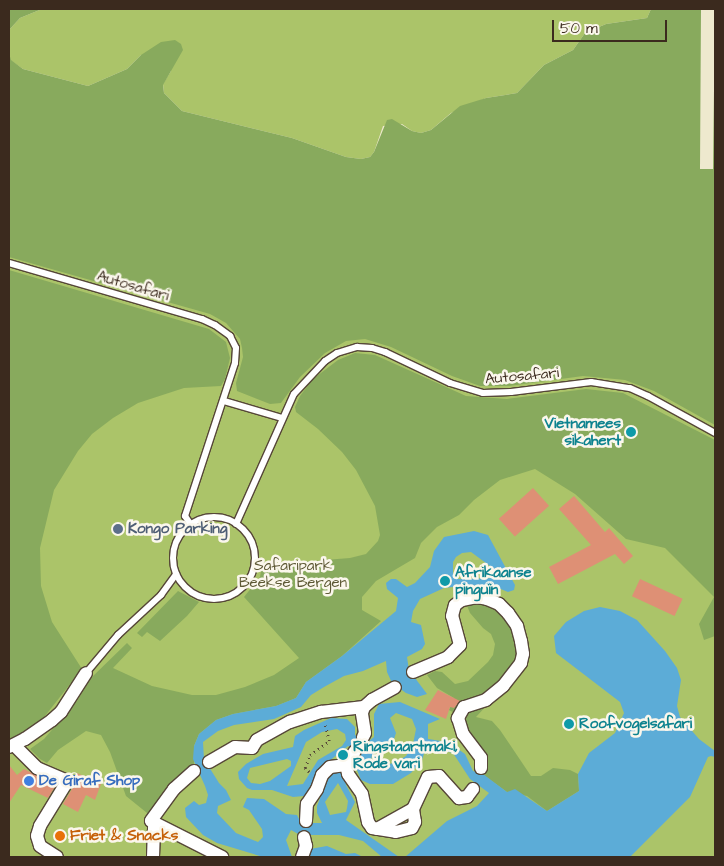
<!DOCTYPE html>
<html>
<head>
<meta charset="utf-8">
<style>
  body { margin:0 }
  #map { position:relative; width:724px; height:866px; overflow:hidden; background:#eee9ce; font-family:"Architects Daughter",sans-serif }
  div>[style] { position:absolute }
  .green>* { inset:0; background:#abc469 }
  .forest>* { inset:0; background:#88aa5d }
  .water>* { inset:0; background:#5cacd7 }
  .building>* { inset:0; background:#de9075; transform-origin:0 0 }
  .path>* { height:2.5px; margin-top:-1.25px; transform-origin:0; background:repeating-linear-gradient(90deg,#564738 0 1px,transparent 0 5px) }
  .roads { filter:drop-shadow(1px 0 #564738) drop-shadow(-1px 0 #564738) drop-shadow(0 1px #564738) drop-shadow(0 -1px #564738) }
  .lane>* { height:6px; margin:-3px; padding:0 3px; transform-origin:3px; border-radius:3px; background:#fff }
  .lane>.ring { margin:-3px; padding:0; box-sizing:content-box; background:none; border:6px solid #fff; border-radius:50% }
  .street>* { height:12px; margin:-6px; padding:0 6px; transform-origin:6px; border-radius:6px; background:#fff }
  .dots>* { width:14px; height:14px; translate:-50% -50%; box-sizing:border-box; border:2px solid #fbf7ec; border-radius:50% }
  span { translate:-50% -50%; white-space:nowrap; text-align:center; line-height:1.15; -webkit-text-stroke:5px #fbf7ec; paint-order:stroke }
  .street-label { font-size:15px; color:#3b2a1e }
  .culture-label { font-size:15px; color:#0d838f; font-weight:700 }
  .right { translate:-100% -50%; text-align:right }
  .left { translate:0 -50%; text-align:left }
  .service-label { font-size:15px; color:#4e5e75; font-weight:700 }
  .park-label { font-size:15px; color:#5d5834 }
  .shop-label { font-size:15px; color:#366cbe; font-weight:700 }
  .food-label { font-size:15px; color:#c56008; font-weight:700 }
  .frame { position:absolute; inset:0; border:10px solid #3b2a1e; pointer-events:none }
  .scale { position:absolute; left:552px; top:20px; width:115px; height:22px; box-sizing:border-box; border:2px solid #3b2a1e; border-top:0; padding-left:6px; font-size:15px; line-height:18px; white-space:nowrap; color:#3b2a1e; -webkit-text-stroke:4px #fbf7ec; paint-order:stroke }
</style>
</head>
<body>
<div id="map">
  <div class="green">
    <i style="clip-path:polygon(42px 9px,651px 9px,647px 18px,606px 24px,585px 33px,573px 50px,544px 65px,517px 93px,486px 98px,451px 113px,431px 130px,421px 133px,412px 131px,402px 124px,383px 126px,374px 152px,370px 157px,361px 159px,346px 157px,292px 138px,182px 111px,164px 93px,163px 84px,171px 71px,141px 55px,127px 69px,88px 86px,23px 69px,10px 60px,9px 30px,20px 18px)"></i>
    <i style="clip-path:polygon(9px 207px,715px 389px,715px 857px,9px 857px)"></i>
  </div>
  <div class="forest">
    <i style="clip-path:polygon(9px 9px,42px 9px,20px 18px,9px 30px)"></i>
    <i style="clip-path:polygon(651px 9px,701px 9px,700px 169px,713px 169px,715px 9px,715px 425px,654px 391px,625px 380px,583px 376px,509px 386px,480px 386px,452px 376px,391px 347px,365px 339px,346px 341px,325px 353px,300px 377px,281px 403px,270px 404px,237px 391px,236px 383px,243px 357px,242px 348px,240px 339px,226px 323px,210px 314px,9px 257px,9px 53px,11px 60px,23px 69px,88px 86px,127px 69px,141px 55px,161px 42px,175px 40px,181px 44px,183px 50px,163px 85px,164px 93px,182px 111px,292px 138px,346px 157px,361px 159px,370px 157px,374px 152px,387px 120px,392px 119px,412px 131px,421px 133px,431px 130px,460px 106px,486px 98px,517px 93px,544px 65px,573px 50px,585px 33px,606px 24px,647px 18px)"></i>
    <i style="clip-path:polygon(9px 270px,209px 329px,226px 342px,230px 358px,225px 379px,221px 386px,184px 388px,138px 403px,113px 418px,92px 434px,78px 451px,54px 490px,40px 548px,41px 586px,52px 622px,82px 669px,41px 721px,18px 736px,9px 739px)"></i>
    <i style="clip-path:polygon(355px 353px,375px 355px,466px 396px,507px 399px,586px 389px,623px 393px,715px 440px,715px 636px,704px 640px,699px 624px,714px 597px,665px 548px,626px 539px,575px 494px,535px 469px,500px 480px,474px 500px,459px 515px,437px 527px,421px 543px,415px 558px,376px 581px,362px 597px,362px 610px,381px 621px,342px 656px,306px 682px,296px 698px,276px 706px,233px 714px,216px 720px,199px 734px,194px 746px,194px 766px,152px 817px,126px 796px,110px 752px,101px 735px,86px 731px,58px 750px,47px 763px,40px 759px,30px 749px,44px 739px,77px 701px,91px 678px,127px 643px,132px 648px,113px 668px,152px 686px,192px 695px,216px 695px,245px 687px,274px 675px,299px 658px,244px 597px,260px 577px,262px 565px,350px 558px,366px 554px,378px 541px,380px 535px,375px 506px,356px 470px,342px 452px,318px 429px,296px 412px,295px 407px,300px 396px,313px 379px,338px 360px)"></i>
    <i style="clip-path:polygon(178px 591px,199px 602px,187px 616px,160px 641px,147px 632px,142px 637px,137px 633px)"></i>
    <i style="clip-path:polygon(466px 603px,491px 604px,509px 621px,519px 647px,514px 670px,479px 699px,463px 700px,456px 714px,449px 710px,454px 698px,437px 688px,427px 675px,435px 671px,442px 672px,455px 684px,468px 681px,488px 662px,493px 655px,495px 644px,491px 634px,483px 628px,470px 613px)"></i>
    <i style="clip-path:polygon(488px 704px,476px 717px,492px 721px,500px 730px,531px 776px,541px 776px,553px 768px,570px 770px,578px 774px,579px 791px,547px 811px,527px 796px,507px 792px,482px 774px,485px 757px,480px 746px,469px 734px,463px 725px,466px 711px)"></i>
  </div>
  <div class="water">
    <i style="clip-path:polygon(evenodd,474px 531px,488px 535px,515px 585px,514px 590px,508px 592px,491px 585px,462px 586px,444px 588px,420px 599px,413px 611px,411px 622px,421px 625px,425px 644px,422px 649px,407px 657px,409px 670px,427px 694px,417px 697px,406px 693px,392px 683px,387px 672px,386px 661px,363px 671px,344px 676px,324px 687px,311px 695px,301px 707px,274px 719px,234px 725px,218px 731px,203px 742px,204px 759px,219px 783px,226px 790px,231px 800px,218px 806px,217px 813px,236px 833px,258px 842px,263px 837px,262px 829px,249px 810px,243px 807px,247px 798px,264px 799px,286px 814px,297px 815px,301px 823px,322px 823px,317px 813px,317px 806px,330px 773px,336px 770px,341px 772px,345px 777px,346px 785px,355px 802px,346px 820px,399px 857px,382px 857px,363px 841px,339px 835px,300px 835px,291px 830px,286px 840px,292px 857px,263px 857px,217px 843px,203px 835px,186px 817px,185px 808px,194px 801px,199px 805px,206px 803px,208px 795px,205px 786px,193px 759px,194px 746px,199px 734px,216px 720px,233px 714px,276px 706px,296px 698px,306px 682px,342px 656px,396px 611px,398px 598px,387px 589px,386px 583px,391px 579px,396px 579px,407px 587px,415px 583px,430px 567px,434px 551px,444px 537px,474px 531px,471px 552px,494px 569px,493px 578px,458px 579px,453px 575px,453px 562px,456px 557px,462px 553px,471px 552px,474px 531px,338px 783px,348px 801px,347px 808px,346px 812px,330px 815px,325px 802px,338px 783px)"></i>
    <i style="clip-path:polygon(evenodd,600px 607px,620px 611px,637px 620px,665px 651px,677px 668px,681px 680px,677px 706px,680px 717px,699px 739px,715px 751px,715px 757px,711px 756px,708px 757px,690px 797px,630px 857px,405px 857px,447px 821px,477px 806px,489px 793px,470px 779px,453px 753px,440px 750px,426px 747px,422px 760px,411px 773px,393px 784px,370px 784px,361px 780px,355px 765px,356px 759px,362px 752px,348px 746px,318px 770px,312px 786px,304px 796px,293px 797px,272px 790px,252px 790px,247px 788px,239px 779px,238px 772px,246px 764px,263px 754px,293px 747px,295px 736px,304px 730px,331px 718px,347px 719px,355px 727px,355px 735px,369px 741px,374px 737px,374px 714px,379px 704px,400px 702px,440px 719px,428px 724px,428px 739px,448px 742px,465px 754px,473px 771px,483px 774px,507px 792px,515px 789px,547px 811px,579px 791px,578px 774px,589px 753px,615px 733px,624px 713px,620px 702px,556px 653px,554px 636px,566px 622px,584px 611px,600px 607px,396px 713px,412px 719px,416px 729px,413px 744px,406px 756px,398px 761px,373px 770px,370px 767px,372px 755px,394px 739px,396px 733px,390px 718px,396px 713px,600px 607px,337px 729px,345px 734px,346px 740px,342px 746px,318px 760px,303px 784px,287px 786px,306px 742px,322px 732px,337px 729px,600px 607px,287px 759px,291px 761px,291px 766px,270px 781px,260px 784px,251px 783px,247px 778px,250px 768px,287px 759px)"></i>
    <i style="clip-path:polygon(327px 846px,346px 854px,355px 853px,363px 857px,306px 857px,310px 849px)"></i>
  </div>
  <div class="building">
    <i style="left:533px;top:488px;width:24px;height:46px;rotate:48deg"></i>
    <i style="clip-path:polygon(574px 496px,605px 532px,609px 528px,633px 556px,624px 564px,615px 554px,558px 584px,549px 567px,591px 545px,559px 509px)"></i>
    <i style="left:640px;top:579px;width:47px;height:19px;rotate:25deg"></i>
    <i style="clip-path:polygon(438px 690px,460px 701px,454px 708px,450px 707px,446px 719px,425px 710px)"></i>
    <i style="clip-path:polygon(9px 765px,17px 775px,24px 769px,56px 785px,48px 798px,21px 785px,9px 803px)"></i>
    <i style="clip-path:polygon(77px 773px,101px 784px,95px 800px,86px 795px,78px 812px,63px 804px,72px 789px)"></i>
  </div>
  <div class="path">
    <i style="left:309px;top:772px;width:6px;rotate:-135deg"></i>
    <i style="left:305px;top:768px;width:14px;rotate:-69deg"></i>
    <i style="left:310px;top:755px;width:24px;rotate:-36deg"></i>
    <i style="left:329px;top:741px;width:16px;rotate:-104deg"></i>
  </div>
  <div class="roads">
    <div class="lane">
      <i style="left:9px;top:263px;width:201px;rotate:16.2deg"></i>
      <i style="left:202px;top:319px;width:14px;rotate:25deg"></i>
      <i style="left:215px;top:325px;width:19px;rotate:36deg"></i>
      <i style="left:230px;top:336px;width:13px;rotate:63deg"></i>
      <i style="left:236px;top:348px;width:15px;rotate:94deg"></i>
      <i style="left:235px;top:363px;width:161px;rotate:108.1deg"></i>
      <i style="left:185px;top:516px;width:11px;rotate:56deg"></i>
      <i style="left:224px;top:401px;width:60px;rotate:16.3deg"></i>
      <i class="ring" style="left:173px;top:517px;width:76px;height:76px"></i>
      <i style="left:236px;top:524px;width:142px;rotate:-66deg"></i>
      <i style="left:294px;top:394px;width:45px;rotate:-46.8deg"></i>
      <i style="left:325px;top:361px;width:14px;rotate:-34deg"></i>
      <i style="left:337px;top:353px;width:21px;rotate:-17deg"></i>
      <i style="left:357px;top:347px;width:15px;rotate:4deg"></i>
      <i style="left:372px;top:348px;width:14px;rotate:17deg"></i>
      <i style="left:385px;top:352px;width:72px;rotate:25.5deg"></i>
      <i style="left:450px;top:383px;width:34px;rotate:17deg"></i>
      <i style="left:483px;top:393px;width:28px;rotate:-2deg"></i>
      <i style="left:511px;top:392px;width:81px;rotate:-7.1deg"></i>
      <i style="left:591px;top:382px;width:39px;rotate:9deg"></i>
      <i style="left:630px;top:388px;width:20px;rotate:24deg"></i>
      <i style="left:648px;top:396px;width:77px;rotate:28.9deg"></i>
      <i style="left:86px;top:673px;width:50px;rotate:-49.9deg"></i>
      <i style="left:118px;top:635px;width:59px;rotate:-42.9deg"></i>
      <i style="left:161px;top:595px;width:26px;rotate:-54deg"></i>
    </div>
    <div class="street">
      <i style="left:413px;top:672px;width:38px;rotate:-23deg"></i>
      <i style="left:448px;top:657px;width:17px;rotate:-45deg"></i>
      <i style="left:460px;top:645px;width:30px;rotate:-105deg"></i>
      <i style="left:452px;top:616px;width:11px;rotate:-75deg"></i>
      <i style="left:455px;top:605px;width:9px;rotate:-36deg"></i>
      <i style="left:462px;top:600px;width:15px;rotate:-11deg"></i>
      <i style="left:477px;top:597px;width:10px;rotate:11deg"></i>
      <i style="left:487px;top:599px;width:13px;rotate:23deg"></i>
      <i style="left:499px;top:604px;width:13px;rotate:45deg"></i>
      <i style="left:508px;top:613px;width:16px;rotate:55deg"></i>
      <i style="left:517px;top:626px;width:16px;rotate:75deg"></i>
      <i style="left:521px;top:641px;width:13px;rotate:81deg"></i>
      <i style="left:523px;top:654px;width:9px;rotate:103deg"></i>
      <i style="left:521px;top:663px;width:29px;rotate:128deg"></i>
      <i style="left:503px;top:686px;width:22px;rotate:141deg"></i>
      <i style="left:486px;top:700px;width:23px;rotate:162deg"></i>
      <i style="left:464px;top:707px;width:13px;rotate:119deg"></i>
      <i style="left:458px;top:718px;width:17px;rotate:73deg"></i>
      <i style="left:463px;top:734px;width:30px;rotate:53deg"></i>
      <i style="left:481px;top:758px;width:10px;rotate:90deg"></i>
      <i style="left:363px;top:737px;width:4px;rotate:-63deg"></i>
      <i style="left:365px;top:733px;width:20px;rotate:-99deg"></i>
      <i style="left:362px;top:713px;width:6px;rotate:-72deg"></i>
      <i style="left:364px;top:707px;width:11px;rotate:-41deg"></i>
      <i style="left:372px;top:700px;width:26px;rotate:-29deg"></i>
      <i style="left:14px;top:745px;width:33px;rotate:45deg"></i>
      <i style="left:37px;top:768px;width:30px;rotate:23deg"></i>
      <i style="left:65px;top:780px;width:5px;rotate:90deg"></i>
      <i style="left:65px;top:785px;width:48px;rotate:121.4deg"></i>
      <i style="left:40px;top:826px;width:10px;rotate:107deg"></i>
      <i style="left:37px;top:836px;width:10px;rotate:73deg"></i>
      <i style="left:40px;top:846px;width:20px;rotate:33deg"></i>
      <i style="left:9px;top:747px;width:18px;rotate:-27deg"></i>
      <i style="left:25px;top:739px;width:33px;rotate:-35deg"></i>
      <i style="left:52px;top:720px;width:12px;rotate:-42deg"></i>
      <i style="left:61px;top:712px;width:46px;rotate:-57.3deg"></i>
      <i style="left:355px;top:751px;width:17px;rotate:123deg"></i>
      <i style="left:346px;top:765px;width:9px;rotate:77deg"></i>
      <i style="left:348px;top:774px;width:24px;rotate:55deg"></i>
      <i style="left:362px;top:794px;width:29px;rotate:78deg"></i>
      <i style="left:368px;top:822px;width:7px;rotate:56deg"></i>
      <i style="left:372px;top:828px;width:24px;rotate:9deg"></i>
      <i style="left:396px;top:832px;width:16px;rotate:-14deg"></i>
      <i style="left:412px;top:828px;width:7px;rotate:-63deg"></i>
      <i style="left:415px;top:822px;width:13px;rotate:-99deg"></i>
      <i style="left:209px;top:762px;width:30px;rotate:-30deg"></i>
      <i style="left:235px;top:747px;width:17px;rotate:3deg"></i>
      <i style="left:252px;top:748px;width:9px;rotate:-58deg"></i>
      <i style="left:257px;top:740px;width:38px;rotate:-29deg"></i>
      <i style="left:290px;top:722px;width:33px;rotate:-18deg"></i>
      <i style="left:321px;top:712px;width:43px;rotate:-6.6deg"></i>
      <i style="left:194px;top:771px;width:27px;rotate:138deg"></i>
      <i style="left:174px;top:789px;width:39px;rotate:126deg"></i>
      <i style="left:151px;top:821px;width:80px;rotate:26.9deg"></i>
      <i style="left:306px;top:821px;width:17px;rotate:-87deg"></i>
      <i style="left:307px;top:804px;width:18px;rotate:-56deg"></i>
      <i style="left:317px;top:789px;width:15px;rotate:-70deg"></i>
      <i style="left:322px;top:775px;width:11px;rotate:-45deg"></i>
      <i style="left:330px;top:767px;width:16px;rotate:-7deg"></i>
      <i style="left:377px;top:829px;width:41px;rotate:-29.1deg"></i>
      <i style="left:413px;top:809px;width:35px;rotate:-65deg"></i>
      <i style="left:428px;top:777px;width:11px;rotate:-5deg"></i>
      <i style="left:439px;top:776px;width:30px;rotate:48deg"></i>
      <i style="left:459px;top:798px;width:8px;rotate:-7deg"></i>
      <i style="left:467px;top:797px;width:10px;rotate:-53deg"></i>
      <i style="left:153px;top:857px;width:34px;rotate:-88deg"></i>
      <i style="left:302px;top:857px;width:12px;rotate:-70deg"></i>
      <i style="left:306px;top:846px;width:9px;rotate:-103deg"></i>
    </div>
  </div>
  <div class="dots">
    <i style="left:631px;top:432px;background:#0f9aa8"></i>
    <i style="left:118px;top:529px;background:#5c6f8a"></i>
    <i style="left:445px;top:581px;background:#0f9aa8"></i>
    <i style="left:569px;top:724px;background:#0f9aa8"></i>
    <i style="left:343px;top:755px;background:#0f9aa8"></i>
    <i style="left:29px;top:781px;background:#3f7fe0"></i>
    <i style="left:60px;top:836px;background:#e8710a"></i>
  </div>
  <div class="street-label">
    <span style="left:133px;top:286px;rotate:16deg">Autosafari</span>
    <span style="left:522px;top:376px;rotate:-5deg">Autosafari</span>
  </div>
  <div class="culture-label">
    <span class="right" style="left:621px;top:432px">Vietnamees<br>sikahert</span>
    <span class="left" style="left:455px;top:581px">Afrikaanse<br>pinguïn</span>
    <span class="left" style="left:579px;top:724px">Roofvogelsafari</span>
    <span class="left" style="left:353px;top:755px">Ringstaartmaki,<br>Rode vari</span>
  </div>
  <div class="service-label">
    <span class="left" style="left:128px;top:529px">Kongo Parking</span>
  </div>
  <div class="park-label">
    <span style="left:293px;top:574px">Safaripark<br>Beekse Bergen</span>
  </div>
  <div class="shop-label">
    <span class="left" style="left:39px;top:781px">De Giraf Shop</span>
  </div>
  <div class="food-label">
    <span class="left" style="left:70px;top:836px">Friet &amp; Snacks</span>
  </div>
  <div class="frame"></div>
  <div class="scale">50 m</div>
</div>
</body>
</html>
